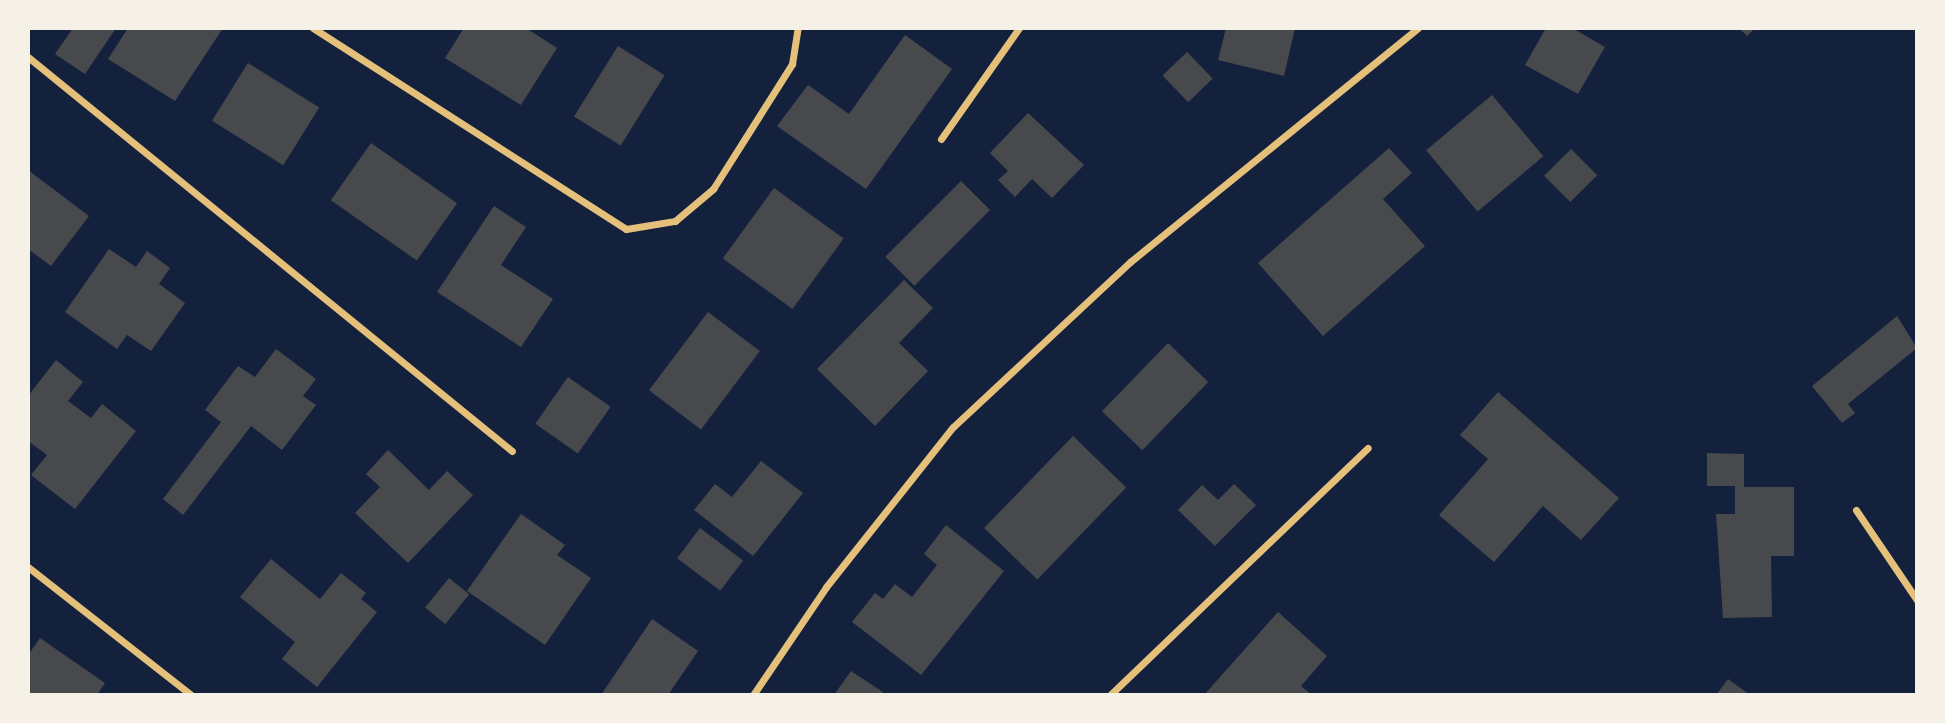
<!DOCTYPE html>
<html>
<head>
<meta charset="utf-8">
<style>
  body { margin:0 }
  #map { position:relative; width:1945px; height:723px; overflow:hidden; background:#14213d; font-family:"Nunito Sans",sans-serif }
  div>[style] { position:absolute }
  .building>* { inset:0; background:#48494c; transform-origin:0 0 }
  .minor>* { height:7px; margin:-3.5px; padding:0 3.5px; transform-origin:3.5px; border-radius:3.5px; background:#e5c07b }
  span { translate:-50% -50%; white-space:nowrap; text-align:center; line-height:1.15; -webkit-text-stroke:5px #f6f1e7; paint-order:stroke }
  .frame { position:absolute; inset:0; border:30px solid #f6f1e7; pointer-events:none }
</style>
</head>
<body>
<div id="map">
  <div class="building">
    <i style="clip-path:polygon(73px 28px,116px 28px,85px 74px,55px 54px)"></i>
    <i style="clip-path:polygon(128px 28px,223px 28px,175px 101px,108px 59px)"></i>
    <i style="clip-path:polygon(464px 28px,526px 28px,557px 48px,521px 105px,445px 58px)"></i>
    <i style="clip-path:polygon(1226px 28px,1295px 28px,1284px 76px,1218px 60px)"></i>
    <i style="clip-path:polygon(1546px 28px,1572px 28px,1605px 47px,1578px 94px,1525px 65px)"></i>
    <i style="clip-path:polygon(1739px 28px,1755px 28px,1747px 36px)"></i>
    <i style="clip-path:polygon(905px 35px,952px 69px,866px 189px,777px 126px,808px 85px,849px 114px)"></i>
    <i style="left:618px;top:46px;width:55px;height:83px;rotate:32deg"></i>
    <i style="left:1187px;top:52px;width:37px;height:34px;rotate:46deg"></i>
    <i style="left:248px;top:63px;width:84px;height:68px;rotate:32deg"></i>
    <i style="left:1492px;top:95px;width:80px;height:86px;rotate:50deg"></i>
    <i style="clip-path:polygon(1028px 113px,1084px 165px,1052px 198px,1032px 179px,1015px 197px,998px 180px,1008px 171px,990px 153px)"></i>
    <i style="left:371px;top:143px;width:105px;height:70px;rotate:35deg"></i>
    <i style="clip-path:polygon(1389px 148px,1412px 173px,1383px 199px,1425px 246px,1323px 336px,1258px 263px)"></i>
    <i style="left:1571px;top:149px;width:37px;height:38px;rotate:45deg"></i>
    <i style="clip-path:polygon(28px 170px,89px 216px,51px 266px,28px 249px)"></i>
    <i style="left:961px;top:181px;width:41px;height:107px;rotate:45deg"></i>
    <i style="left:774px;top:188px;width:86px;height:87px;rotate:36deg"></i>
    <i style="clip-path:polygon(494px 206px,526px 227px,501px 265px,553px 299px,521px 347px,437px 292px)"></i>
    <i style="clip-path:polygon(109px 249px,136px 267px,147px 251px,170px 268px,159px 284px,185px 303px,151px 351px,127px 335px,117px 349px,65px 312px)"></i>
    <i style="clip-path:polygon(904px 280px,933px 308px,899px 343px,928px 371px,875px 426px,817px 369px)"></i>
    <i style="left:708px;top:312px;width:65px;height:98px;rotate:37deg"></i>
    <i style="clip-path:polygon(1897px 316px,1917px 348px,1848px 404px,1855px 413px,1842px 423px,1812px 386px)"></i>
    <i style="left:1168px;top:343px;width:56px;height:95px;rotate:44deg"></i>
    <i style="clip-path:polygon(276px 349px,316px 379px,303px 396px,316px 405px,282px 450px,251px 426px,183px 515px,163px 499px,221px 422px,205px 410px,238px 366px,255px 377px)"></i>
    <i style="clip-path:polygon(56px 360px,83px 382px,68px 401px,91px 418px,102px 404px,136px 431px,75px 509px,31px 475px,47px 455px,28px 441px,28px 396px)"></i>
    <i style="left:568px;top:377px;width:52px;height:57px;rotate:35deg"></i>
    <i style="clip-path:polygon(1498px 392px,1619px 498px,1581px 540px,1543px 506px,1494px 562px,1439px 515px,1488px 459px,1460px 435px)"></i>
    <i style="left:1073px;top:436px;width:74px;height:128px;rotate:44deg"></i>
    <i style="clip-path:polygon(388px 450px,429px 490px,447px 471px,473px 495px,408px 563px,355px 513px,380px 487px,366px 474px)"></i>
    <i style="clip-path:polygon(1707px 453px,1744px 454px,1744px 487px,1794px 487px,1794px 556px,1771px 556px,1772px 617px,1723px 618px,1716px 514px,1735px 514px,1735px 486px,1707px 486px)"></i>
    <i style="clip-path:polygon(761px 461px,803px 493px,753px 556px,694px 510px,715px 484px,732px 497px)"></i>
    <i style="clip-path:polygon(1234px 484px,1256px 505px,1215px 546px,1178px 510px,1202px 485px,1218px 500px)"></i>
    <i style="clip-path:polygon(521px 514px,565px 545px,557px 555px,591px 578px,545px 645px,467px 591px)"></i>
    <i style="clip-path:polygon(946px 525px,1004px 571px,921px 675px,852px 622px,875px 593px,883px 599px,895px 584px,912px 597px,937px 565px,924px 554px)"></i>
    <i style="left:700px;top:528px;width:54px;height:38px;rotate:37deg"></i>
    <i style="clip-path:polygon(271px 559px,320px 599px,341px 573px,366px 593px,361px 599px,377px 612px,317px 687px,282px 659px,295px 642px,240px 597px)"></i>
    <i style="left:449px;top:578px;width:26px;height:38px;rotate:39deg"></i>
    <i style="clip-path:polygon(1278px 612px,1327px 656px,1301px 686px,1312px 695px,1204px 695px)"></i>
    <i style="clip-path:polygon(652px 619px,698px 651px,668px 695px,601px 695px)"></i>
    <i style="clip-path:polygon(40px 638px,105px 683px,97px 695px,28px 695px,28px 655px)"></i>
    <i style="clip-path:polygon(851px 671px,883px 692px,881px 695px,834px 695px)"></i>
    <i style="clip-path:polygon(1728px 679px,1750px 695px,1716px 695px)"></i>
  </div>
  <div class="minor">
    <i style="left:313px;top:28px;width:372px;rotate:32.7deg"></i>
    <i style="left:626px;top:229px;width:50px;rotate:-9.3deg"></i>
    <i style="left:675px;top:221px;width:50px;rotate:-40.1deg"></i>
    <i style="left:713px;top:189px;width:148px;rotate:-57.7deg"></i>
    <i style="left:792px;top:64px;width:36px;rotate:-81deg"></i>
    <i style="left:28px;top:57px;width:624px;rotate:39.15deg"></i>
    <i style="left:941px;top:139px;width:136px;rotate:-54.9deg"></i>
    <i style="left:1856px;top:510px;width:109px;rotate:55.9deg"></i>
    <i style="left:28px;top:567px;width:207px;rotate:38.1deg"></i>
    <i style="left:753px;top:695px;width:130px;rotate:-55.9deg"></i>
    <i style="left:826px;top:587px;width:204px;rotate:-51.6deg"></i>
    <i style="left:953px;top:427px;width:242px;rotate:-43deg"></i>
    <i style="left:1130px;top:262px;width:371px;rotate:-39.1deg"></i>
    <i style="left:1110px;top:695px;width:357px;rotate:-43.8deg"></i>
  </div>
  <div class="frame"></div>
</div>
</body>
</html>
